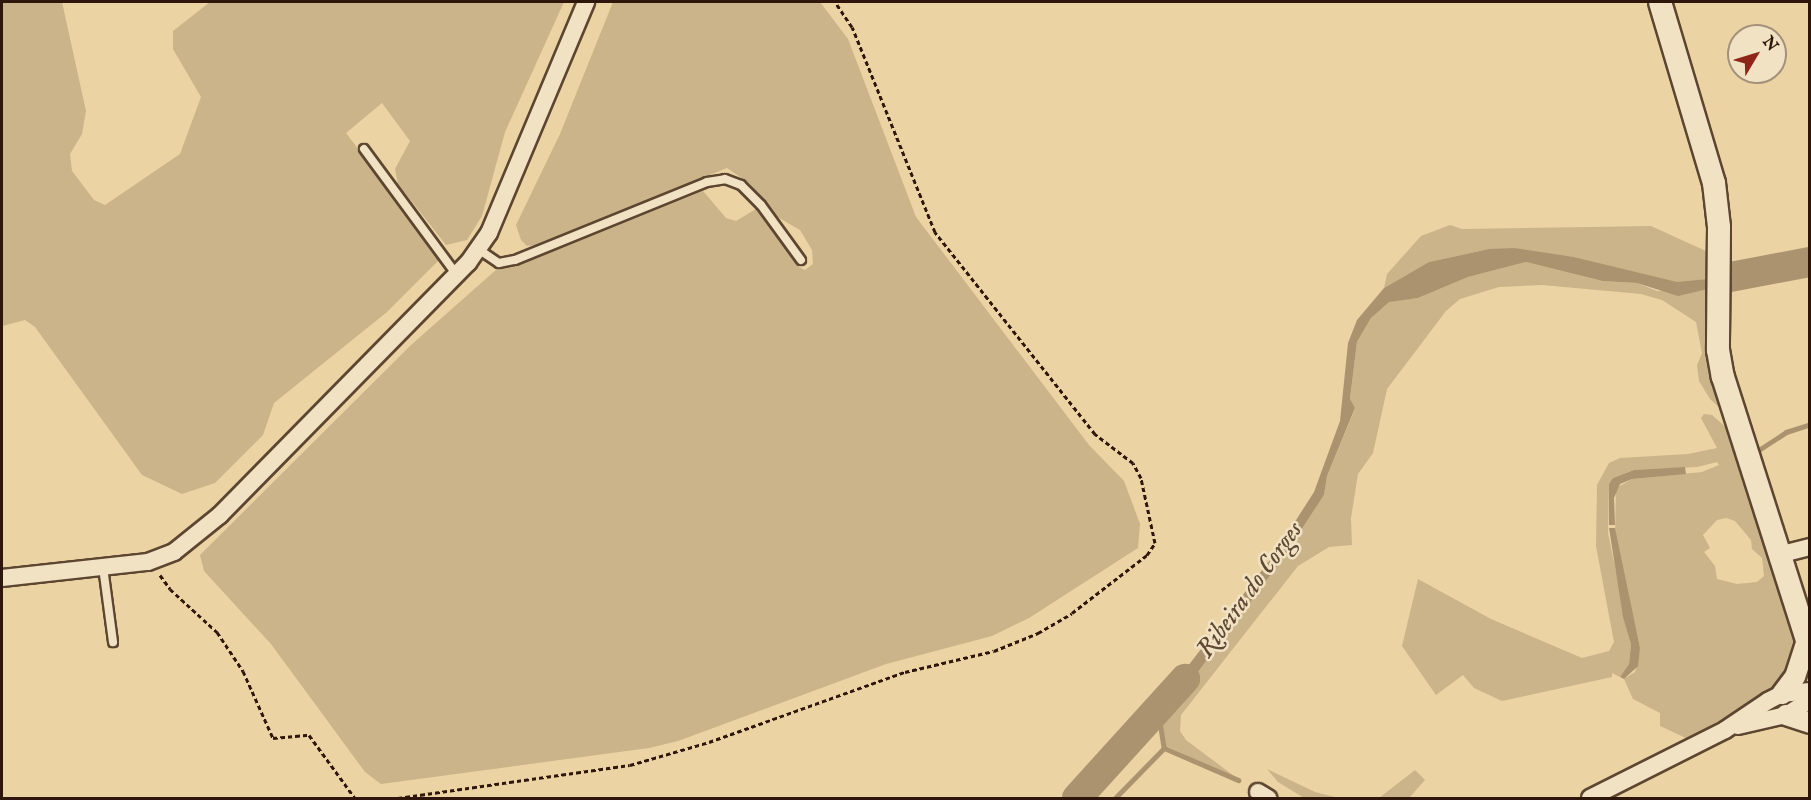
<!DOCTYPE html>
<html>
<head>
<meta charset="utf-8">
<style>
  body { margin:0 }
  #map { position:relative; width:1811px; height:800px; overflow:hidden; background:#ebd3a4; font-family:"IM FELL English",serif }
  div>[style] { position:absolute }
  .green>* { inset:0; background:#cbb38a }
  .water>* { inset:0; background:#ab9370 }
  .stream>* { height:5px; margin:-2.5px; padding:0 2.5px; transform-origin:2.5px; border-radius:2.5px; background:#ab9370 }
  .river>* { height:30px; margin:-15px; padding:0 15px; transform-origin:15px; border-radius:15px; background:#ab9370 }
  .path>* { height:3px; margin-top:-1.5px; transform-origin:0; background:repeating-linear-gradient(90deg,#2e170a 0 4.5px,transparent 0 7.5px) }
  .roads { filter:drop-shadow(2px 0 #5d4630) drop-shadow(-2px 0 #5d4630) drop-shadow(0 2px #5d4630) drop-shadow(0 -2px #5d4630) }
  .service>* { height:8px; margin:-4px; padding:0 4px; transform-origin:4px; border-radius:4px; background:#f2e2c4 }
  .minor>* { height:16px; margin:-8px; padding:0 8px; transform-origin:8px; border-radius:8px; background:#f2e2c4 }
  .tertiary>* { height:20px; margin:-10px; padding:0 10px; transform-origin:10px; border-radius:10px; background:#f2e2c4 }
  .secondary>* { height:22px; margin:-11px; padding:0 11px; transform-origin:11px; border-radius:11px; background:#f2e2c4 }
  span { translate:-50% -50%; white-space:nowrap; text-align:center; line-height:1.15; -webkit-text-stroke:5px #f2e2c4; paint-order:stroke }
  .water-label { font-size:26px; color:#604933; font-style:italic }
  .frame { position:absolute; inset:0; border:3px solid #2e170a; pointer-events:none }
  .north { position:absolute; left:1727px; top:24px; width:60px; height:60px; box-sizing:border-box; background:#f2e2c4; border:2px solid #a4917a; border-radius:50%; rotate:52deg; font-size:16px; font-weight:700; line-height:24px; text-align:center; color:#2e170a }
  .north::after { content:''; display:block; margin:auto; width:21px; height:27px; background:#8f2418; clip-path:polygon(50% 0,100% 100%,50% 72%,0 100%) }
</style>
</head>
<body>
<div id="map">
  <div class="green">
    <i style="clip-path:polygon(2px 2px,62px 2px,86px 111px,82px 134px,70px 154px,72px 171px,94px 200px,105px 205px,180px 154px,201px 97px,173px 49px,173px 31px,210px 2px,564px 2px,505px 132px,482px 216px,467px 240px,446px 245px,398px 184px,395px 169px,410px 141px,382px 103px,346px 133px,441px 258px,387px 312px,274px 403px,263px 435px,215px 483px,182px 494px,142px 475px,35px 327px,25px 320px,2px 326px)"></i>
    <i style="clip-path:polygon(613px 2px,820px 2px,848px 39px,916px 217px,1089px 445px,1124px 481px,1140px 524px,1138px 548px,1029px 618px,992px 636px,886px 664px,678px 741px,649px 748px,381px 784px,365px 772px,271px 644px,204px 571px,200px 555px,411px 345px,497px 269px,562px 248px,703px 191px,726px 218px,736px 221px,756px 209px,799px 267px,805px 270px,813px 264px,812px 250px,800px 230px,774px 215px,750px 184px,727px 168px,535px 245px,527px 246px,521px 240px,516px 225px,560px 134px)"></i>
    <i style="clip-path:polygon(1450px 225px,1462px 229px,1651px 226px,1708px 252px,1708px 279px,1677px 283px,1574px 257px,1489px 249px,1429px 262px,1384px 288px,1387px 274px,1421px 236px)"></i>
    <i style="clip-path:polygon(1526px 262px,1601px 281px,1637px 283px,1657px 291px,1708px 289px,1712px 378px,1721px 409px,1710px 399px,1699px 381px,1697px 365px,1702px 353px,1696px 322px,1662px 300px,1641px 294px,1542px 285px,1499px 287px,1460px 299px,1446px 311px,1387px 389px,1373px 453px,1358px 474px,1351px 518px,1352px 545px,1329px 547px,1298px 566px,1181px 715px,1180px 731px,1186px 740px,1238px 779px,1166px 746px,1162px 720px,1281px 561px,1324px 495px,1327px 476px,1355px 409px,1350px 400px,1357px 342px,1371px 318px,1389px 301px,1418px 298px,1468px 277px)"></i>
    <i style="clip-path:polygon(evenodd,1704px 414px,1712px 415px,1729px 430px,1799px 641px,1784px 683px,1688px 739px,1660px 726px,1660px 713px,1633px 699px,1624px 679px,1635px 672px,1640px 648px,1615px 538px,1616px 488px,1632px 479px,1702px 472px,1719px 465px,1717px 462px,1697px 467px,1634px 470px,1613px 478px,1609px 484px,1608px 533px,1631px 644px,1629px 664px,1620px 677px,1612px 673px,1612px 677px,1502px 701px,1474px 688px,1463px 675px,1436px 695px,1402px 646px,1418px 579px,1491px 619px,1582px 658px,1609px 651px,1614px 642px,1596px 546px,1597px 485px,1609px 463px,1620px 458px,1688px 454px,1717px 448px,1701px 418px,1704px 414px,1726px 518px,1735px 521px,1751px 540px,1752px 549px,1762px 558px,1764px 576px,1757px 582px,1737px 584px,1717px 579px,1715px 566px,1704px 552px,1710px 548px,1703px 535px,1717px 520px,1726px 518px)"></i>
    <i style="clip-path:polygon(1267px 769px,1315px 792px,1339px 798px,1304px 798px,1278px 782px)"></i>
    <i style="clip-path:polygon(1415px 770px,1425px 780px,1409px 798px,1379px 798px)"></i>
  </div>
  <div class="water">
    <i style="clip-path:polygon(1514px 248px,1574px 257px,1677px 282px,1708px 279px,1708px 289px,1678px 296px,1637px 283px,1602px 281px,1526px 262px,1468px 277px,1418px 298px,1389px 302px,1371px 318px,1357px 342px,1350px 399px,1355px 408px,1327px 476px,1324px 495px,1281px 561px,1162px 720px,1157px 706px,1273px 556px,1314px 492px,1340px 421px,1348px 343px,1357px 320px,1384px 288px,1429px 262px,1489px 249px)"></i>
    <i style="clip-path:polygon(1685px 467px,1686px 474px,1632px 479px,1620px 484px,1614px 498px,1615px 525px,1609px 525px,1609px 484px,1613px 478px,1634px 470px)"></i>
    <i style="clip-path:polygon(1609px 528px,1615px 528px,1640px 648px,1638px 666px,1624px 679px,1620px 677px,1629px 664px,1631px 644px,1623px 617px)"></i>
  </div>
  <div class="stream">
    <i style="left:1757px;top:451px;width:35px;rotate:-33deg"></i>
    <i style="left:1786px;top:432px;width:25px;rotate:-18deg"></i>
    <i style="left:1158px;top:712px;width:36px;rotate:81deg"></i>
    <i style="left:1164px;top:748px;width:81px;rotate:23.4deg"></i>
    <i style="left:1115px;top:798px;width:70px;rotate:-45.6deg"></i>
  </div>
  <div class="river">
    <i style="left:1725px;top:278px;width:86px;rotate:-10.7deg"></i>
    <i style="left:1077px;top:798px;width:161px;rotate:-47.8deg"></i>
  </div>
  <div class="path">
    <i style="left:160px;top:575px;width:17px;rotate:54deg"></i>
    <i style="left:170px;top:589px;width:64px;rotate:42.5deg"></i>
    <i style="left:217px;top:632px;width:47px;rotate:56.3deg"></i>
    <i style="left:243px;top:671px;width:73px;rotate:65.9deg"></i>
    <i style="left:273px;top:738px;width:36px;rotate:-5deg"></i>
    <i style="left:309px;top:735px;width:78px;rotate:53.9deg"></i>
    <i style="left:398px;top:798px;width:234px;rotate:-8.1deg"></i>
    <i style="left:630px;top:765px;width:82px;rotate:-16.2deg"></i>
    <i style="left:709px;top:742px;width:208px;rotate:-19.7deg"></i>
    <i style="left:905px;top:672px;width:91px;rotate:-13.3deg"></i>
    <i style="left:994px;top:651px;width:48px;rotate:-22.2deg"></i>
    <i style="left:1038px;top:633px;width:39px;rotate:-30deg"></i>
    <i style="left:1072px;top:613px;width:95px;rotate:-37.7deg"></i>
    <i style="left:1147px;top:555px;width:14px;rotate:-56deg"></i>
    <i style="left:1155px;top:543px;width:66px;rotate:-102.2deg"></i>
    <i style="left:1141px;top:478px;width:17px;rotate:-118deg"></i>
    <i style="left:1133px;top:463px;width:48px;rotate:-142.7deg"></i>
    <i style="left:1095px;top:434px;width:258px;rotate:-128.4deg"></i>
    <i style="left:935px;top:232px;width:221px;rotate:-112deg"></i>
    <i style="left:852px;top:27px;width:30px;rotate:-124deg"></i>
  </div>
  <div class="roads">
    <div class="service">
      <i style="left:364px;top:149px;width:157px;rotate:53.6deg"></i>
      <i style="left:478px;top:249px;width:25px;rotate:34deg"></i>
      <i style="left:499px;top:263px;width:16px;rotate:-11deg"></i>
      <i style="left:515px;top:260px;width:207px;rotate:-22.1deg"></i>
      <i style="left:707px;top:182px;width:18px;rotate:-9deg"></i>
      <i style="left:725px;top:179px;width:17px;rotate:21deg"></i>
      <i style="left:741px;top:185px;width:28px;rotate:45deg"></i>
      <i style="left:761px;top:205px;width:68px;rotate:54deg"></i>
      <i style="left:103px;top:567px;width:76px;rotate:82.4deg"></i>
    </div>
    <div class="minor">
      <i style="left:1778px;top:555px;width:33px;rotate:-14deg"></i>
      <i style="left:2px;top:578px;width:147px;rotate:-6.3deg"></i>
      <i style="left:148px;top:562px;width:28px;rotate:-21deg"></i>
      <i style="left:174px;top:552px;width:59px;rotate:-38.8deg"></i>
      <i style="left:220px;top:515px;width:354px;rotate:-45.5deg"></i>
      <i style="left:468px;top:263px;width:37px;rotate:-55deg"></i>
      <i style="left:489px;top:233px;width:251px;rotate:-67.2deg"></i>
      <i style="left:1738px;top:726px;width:49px;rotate:-12.9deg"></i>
      <i style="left:1786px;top:715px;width:28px;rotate:-32deg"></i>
      <i style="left:1258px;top:792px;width:12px;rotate:31deg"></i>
      <i style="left:1590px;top:798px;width:151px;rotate:-26.7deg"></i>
      <i style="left:1725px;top:730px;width:52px;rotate:-34deg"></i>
      <i style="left:1768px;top:701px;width:16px;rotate:-27deg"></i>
      <i style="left:1782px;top:694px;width:28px;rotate:-6deg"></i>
    </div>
    <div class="tertiary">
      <i style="left:1782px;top:694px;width:21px;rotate:-53deg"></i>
      <i style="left:1795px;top:677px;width:38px;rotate:-72deg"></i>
      <i style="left:1786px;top:715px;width:25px;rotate:18deg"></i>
    </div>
    <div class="secondary">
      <i style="left:1660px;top:2px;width:189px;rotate:73.4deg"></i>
      <i style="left:1714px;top:183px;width:44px;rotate:83.5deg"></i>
      <i style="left:1719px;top:227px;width:123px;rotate:90.5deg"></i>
      <i style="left:1718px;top:350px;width:27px;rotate:80deg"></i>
      <i style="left:1723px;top:377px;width:286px;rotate:72.3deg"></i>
    </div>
  </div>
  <div class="water-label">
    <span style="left:1250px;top:590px;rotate:-54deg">Ribeira do Corges</span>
  </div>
  <div class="frame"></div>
  <div class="north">N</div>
</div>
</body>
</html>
